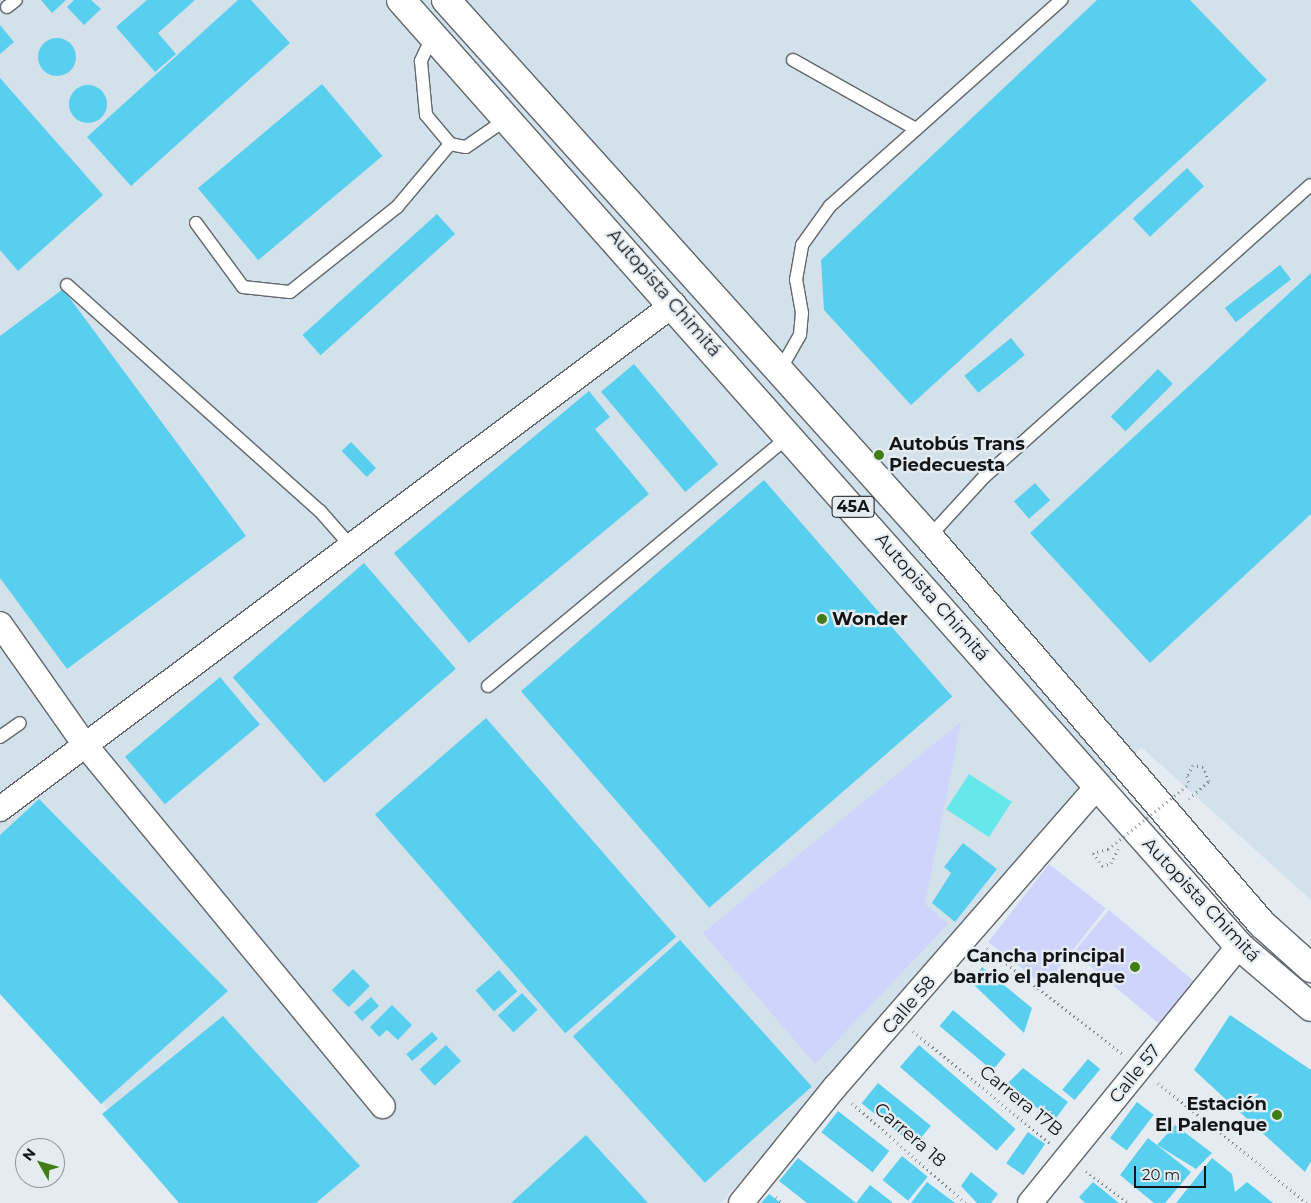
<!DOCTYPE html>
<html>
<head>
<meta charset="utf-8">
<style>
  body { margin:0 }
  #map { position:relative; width:1311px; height:1203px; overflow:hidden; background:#e5ecf1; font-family:Montserrat,sans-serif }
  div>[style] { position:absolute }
  .built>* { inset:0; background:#d3e1eb }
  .green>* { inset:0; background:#ced4fc; transform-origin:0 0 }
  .water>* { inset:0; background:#66e8eb; transform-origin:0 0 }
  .building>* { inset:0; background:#58cfee; transform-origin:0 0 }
  .round { border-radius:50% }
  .path>* { height:3px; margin-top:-1.5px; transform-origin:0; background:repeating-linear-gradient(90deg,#818689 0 1px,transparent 0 5px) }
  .roads { filter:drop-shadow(1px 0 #61676b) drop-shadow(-1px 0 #61676b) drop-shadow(0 1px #61676b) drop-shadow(0 -1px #61676b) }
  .lane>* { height:12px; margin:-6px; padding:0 6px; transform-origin:6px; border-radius:6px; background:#fff }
  .street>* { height:24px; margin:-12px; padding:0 12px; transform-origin:12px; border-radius:12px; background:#fff }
  .highway>* { height:28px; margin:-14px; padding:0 14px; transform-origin:14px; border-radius:14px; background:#fff }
  .path-bridge>* { height:3px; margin-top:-1.5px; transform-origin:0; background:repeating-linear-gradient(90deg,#818689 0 1px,transparent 0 5px) }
  .dots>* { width:14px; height:14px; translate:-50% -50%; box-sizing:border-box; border:2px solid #e5ecf1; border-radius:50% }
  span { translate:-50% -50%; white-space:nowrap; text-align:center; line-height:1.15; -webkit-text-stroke:4.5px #e5ecf1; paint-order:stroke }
  .shield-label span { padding:1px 4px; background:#e5ecf1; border:1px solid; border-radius:4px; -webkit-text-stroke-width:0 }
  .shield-label { font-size:16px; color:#131517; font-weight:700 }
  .street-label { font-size:18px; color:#131517 }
  .poi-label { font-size:18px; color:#131517; font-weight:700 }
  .left { translate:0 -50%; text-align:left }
  .right { translate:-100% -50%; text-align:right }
  .north { position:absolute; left:15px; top:1138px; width:50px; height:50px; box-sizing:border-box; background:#e5ecf1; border:1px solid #91969a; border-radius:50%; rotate:308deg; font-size:14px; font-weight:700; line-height:20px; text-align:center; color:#131517 }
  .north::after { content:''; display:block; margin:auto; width:18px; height:22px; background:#417c16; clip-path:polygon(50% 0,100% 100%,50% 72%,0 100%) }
  .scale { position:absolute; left:1134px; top:1166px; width:72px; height:22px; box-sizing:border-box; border:2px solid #131517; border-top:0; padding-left:6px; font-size:15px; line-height:18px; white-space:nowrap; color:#131517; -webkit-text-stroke:4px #e5ecf1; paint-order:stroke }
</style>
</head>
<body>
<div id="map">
  <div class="built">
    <i style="clip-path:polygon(0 0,1311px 0,1311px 900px,1141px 747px,721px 1203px,189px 1203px,0 987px)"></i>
  </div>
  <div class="green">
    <i style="clip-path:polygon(961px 722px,925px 904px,948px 924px,815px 1064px,703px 933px)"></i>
    <i style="left:1049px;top:864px;width:72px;height:99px;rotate:38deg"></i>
    <i style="left:1109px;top:910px;width:114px;height:55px;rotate:40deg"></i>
  </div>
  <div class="water">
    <i style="left:969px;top:774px;width:51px;height:42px;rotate:33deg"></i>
  </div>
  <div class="building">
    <i style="clip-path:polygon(41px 0,66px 0,52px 13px)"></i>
    <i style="clip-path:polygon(74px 0,91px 0,101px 9px,84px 25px,67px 7px)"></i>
    <i style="clip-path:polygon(147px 0,195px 0,158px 33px,176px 54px,155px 72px,116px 27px)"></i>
    <i style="clip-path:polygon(238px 0,251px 0,290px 43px,131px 186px,87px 137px)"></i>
    <i style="clip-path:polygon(1097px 0,1190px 0,1267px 80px,911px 405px,824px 310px,821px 260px)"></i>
    <i style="clip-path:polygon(0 25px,14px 42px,0 54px)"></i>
    <i class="round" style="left:38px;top:38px;width:38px;height:38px"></i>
    <i style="clip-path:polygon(0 78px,103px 195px,18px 271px,0 250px)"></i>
    <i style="left:322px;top:84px;width:94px;height:162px;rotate:50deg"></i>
    <i class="round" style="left:69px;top:85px;width:38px;height:38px"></i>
    <i style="left:1187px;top:168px;width:25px;height:74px;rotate:47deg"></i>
    <i style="left:437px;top:214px;width:27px;height:181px;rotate:48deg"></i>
    <i style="left:1280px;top:265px;width:18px;height:70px;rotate:52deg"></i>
    <i style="clip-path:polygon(1311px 273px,1311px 514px,1150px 663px,1030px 533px)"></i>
    <i style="clip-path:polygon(63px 289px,246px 536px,67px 669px,0 578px,0 336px)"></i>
    <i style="left:1011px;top:338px;width:22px;height:60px;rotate:51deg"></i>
    <i style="left:634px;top:364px;width:131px;height:43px;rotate:50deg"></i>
    <i style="left:1158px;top:369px;width:21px;height:67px;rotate:45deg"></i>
    <i style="clip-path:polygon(589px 391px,610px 417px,595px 429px,649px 494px,469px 643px,394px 553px)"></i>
    <i style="left:351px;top:442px;width:36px;height:13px;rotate:46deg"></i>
    <i style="left:764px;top:480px;width:287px;height:322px;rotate:49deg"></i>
    <i style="left:1035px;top:483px;width:23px;height:28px;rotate:49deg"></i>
    <i style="left:364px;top:563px;width:140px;height:174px;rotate:49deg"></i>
    <i style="left:220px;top:677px;width:62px;height:124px;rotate:50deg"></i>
    <i style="left:486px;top:718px;width:290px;height:147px;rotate:49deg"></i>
    <i style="clip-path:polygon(39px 799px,228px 991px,101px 1104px,0 994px,0 835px)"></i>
    <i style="clip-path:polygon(963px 843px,997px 869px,955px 922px,932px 903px,951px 873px,944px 867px)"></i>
    <i style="left:680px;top:940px;width:197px;height:144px;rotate:48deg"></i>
    <i style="clip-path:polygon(982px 967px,1032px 1008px,1024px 1033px,972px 983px)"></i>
    <i style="left:353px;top:969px;width:24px;height:30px;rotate:45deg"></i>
    <i style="left:499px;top:970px;width:28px;height:31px;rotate:49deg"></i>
    <i style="left:522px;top:993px;width:23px;height:33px;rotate:47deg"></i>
    <i style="left:371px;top:997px;width:12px;height:23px;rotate:48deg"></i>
    <i style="clip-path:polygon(392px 1005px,412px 1025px,398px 1040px,387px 1030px,379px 1037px,370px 1027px)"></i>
    <i style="left:953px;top:1010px;width:69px;height:21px;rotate:40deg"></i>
    <i style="clip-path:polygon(1230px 1015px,1311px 1070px,1311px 1161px,1305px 1172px,1194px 1070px)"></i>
    <i style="clip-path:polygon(223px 1016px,360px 1166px,316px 1203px,179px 1203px,102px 1114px)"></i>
    <i style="left:432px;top:1032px;width:9px;height:34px;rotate:49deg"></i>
    <i style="left:446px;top:1045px;width:22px;height:36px;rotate:47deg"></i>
    <i style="left:919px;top:1045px;width:128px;height:29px;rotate:41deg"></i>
    <i style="left:1088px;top:1059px;width:16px;height:40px;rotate:40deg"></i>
    <i style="clip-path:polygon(1023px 1068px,1068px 1102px,1053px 1122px,1008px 1083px)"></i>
    <i style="left:878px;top:1083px;width:68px;height:26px;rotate:39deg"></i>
    <i style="left:1137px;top:1102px;width:21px;height:45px;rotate:37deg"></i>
    <i style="left:838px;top:1111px;width:65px;height:27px;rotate:38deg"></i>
    <i style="clip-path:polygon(1175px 1125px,1212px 1153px,1196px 1169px,1157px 1145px)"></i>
    <i style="left:1028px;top:1132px;width:21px;height:38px;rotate:35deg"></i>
    <i style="clip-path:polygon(586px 1135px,648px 1203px,511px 1203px)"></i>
    <i style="clip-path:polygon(1148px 1138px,1191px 1172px,1165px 1203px,1154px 1203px,1120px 1175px)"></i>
    <i style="left:902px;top:1156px;width:33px;height:31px;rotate:39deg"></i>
    <i style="clip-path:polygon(798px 1158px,846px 1195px,856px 1203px,807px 1203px,779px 1181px)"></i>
    <i style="clip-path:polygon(1212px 1158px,1232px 1174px,1235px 1192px,1247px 1182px,1273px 1203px,1176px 1203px)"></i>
    <i style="clip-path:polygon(971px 1172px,998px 1194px,991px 1203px,977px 1203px,961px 1186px)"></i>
    <i style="clip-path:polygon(927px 1182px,955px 1203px,911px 1203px)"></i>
    <i style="clip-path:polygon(1093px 1182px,1119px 1203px,1085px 1203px,1079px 1197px)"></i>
    <i style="clip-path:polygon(870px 1185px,892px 1202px,892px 1203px,856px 1203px)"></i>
    <i style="clip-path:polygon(769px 1194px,781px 1203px,761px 1203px)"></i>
  </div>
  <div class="path">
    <i style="left:1189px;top:799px;width:27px;rotate:-42deg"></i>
    <i style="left:1209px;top:781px;width:15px;rotate:-113deg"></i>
    <i style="left:1203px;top:767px;width:10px;rotate:-169deg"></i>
    <i style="left:1193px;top:765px;width:13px;rotate:119deg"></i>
    <i style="left:1187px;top:776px;width:8px;rotate:76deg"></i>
    <i style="left:1108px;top:849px;width:16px;rotate:165deg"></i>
    <i style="left:1093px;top:853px;width:16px;rotate:55deg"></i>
    <i style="left:1102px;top:866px;width:9px;rotate:-18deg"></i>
    <i style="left:1111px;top:863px;width:16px;rotate:-63deg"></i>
    <i style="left:987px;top:948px;width:172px;rotate:38.1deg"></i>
    <i style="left:913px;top:1031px;width:177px;rotate:39.3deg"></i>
    <i style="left:1158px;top:1083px;width:191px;rotate:38.8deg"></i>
    <i style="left:852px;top:1103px;width:152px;rotate:41.3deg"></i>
    <i style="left:1086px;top:1171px;width:54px;rotate:36.7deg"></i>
    <i style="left:776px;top:1197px;width:9px;rotate:41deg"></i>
  </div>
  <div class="roads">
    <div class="lane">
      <i style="left:7px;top:7px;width:11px;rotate:-38deg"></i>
      <i style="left:433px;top:35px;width:29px;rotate:115deg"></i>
      <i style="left:421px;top:61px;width:54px;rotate:84.7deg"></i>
      <i style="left:426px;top:115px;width:38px;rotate:50deg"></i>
      <i style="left:450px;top:144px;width:16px;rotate:11deg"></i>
      <i style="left:466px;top:147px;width:51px;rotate:-34.6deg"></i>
      <i style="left:793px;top:60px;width:141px;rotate:29.3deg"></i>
      <i style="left:196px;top:223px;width:79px;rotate:53.7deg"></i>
      <i style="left:243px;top:287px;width:47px;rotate:6.1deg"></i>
      <i style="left:290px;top:292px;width:137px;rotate:-38.5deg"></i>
      <i style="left:397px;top:207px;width:82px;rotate:-49.9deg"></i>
      <i style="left:67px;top:285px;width:339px;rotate:41.8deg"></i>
      <i style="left:320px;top:511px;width:44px;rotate:48.7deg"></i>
      <i style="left:780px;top:370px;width:40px;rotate:-60.3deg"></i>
      <i style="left:800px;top:335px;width:22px;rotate:-85deg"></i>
      <i style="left:802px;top:313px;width:34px;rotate:-100deg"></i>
      <i style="left:796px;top:280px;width:36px;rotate:-80deg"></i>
      <i style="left:802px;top:245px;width:48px;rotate:-54.3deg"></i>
      <i style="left:830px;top:206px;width:310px;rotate:-41.7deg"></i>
      <i style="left:929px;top:537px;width:81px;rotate:-47.5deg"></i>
      <i style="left:984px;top:477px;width:438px;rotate:-41.8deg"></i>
      <i style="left:488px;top:686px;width:393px;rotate:-39.7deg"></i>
      <i style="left:0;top:737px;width:24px;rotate:-35deg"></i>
    </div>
    <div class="street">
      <i style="left:0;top:624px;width:148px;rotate:54.9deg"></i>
      <i style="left:85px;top:745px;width:468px;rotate:50.5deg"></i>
      <i style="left:0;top:809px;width:842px;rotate:-36.84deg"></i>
      <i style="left:741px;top:1203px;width:149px;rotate:-51deg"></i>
      <i style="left:835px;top:1087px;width:400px;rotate:-48.9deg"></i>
      <i style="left:1030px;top:1203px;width:331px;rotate:-50.9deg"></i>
    </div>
    <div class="highway">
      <i style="left:401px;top:0;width:1264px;rotate:48.46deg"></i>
      <i style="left:1239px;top:946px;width:94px;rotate:40.3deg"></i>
      <i style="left:446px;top:0;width:722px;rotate:48.03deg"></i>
      <i style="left:929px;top:537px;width:511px;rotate:49.29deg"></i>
      <i style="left:1262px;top:924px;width:66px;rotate:41.9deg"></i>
    </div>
  </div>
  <div class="path-bridge">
    <i style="left:1108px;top:849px;width:104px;rotate:-38.7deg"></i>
  </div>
  <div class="dots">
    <i style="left:879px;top:455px;background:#417c16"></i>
    <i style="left:822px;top:619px;background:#417c16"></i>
    <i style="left:1135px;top:967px;background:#417c16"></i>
    <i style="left:1277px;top:1115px;background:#417c16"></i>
  </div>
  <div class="shield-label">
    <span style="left:853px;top:507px">45A</span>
  </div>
  <div class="street-label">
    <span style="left:664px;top:293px;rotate:49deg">Autopista Chimitá</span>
    <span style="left:932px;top:597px;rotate:49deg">Autopista Chimitá</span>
    <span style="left:1201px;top:900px;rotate:47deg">Autopista Chimitá</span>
    <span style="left:909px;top:1005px;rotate:-49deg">Calle 58</span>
    <span style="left:1135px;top:1074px;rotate:-51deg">Calle 57</span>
    <span style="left:1021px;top:1101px;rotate:39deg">Carrera 17B</span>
    <span style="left:910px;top:1135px;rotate:41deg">Carrera 18</span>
  </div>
  <div class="poi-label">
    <span class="left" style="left:889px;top:455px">Autobús Trans<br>Piedecuesta</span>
    <span class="left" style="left:832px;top:619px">Wonder</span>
    <span class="right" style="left:1125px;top:967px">Cancha principal<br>barrio el palenque</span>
    <span class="right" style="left:1267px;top:1115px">Estación<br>El Palenque</span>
  </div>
  <div class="north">N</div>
  <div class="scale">20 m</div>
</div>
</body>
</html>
